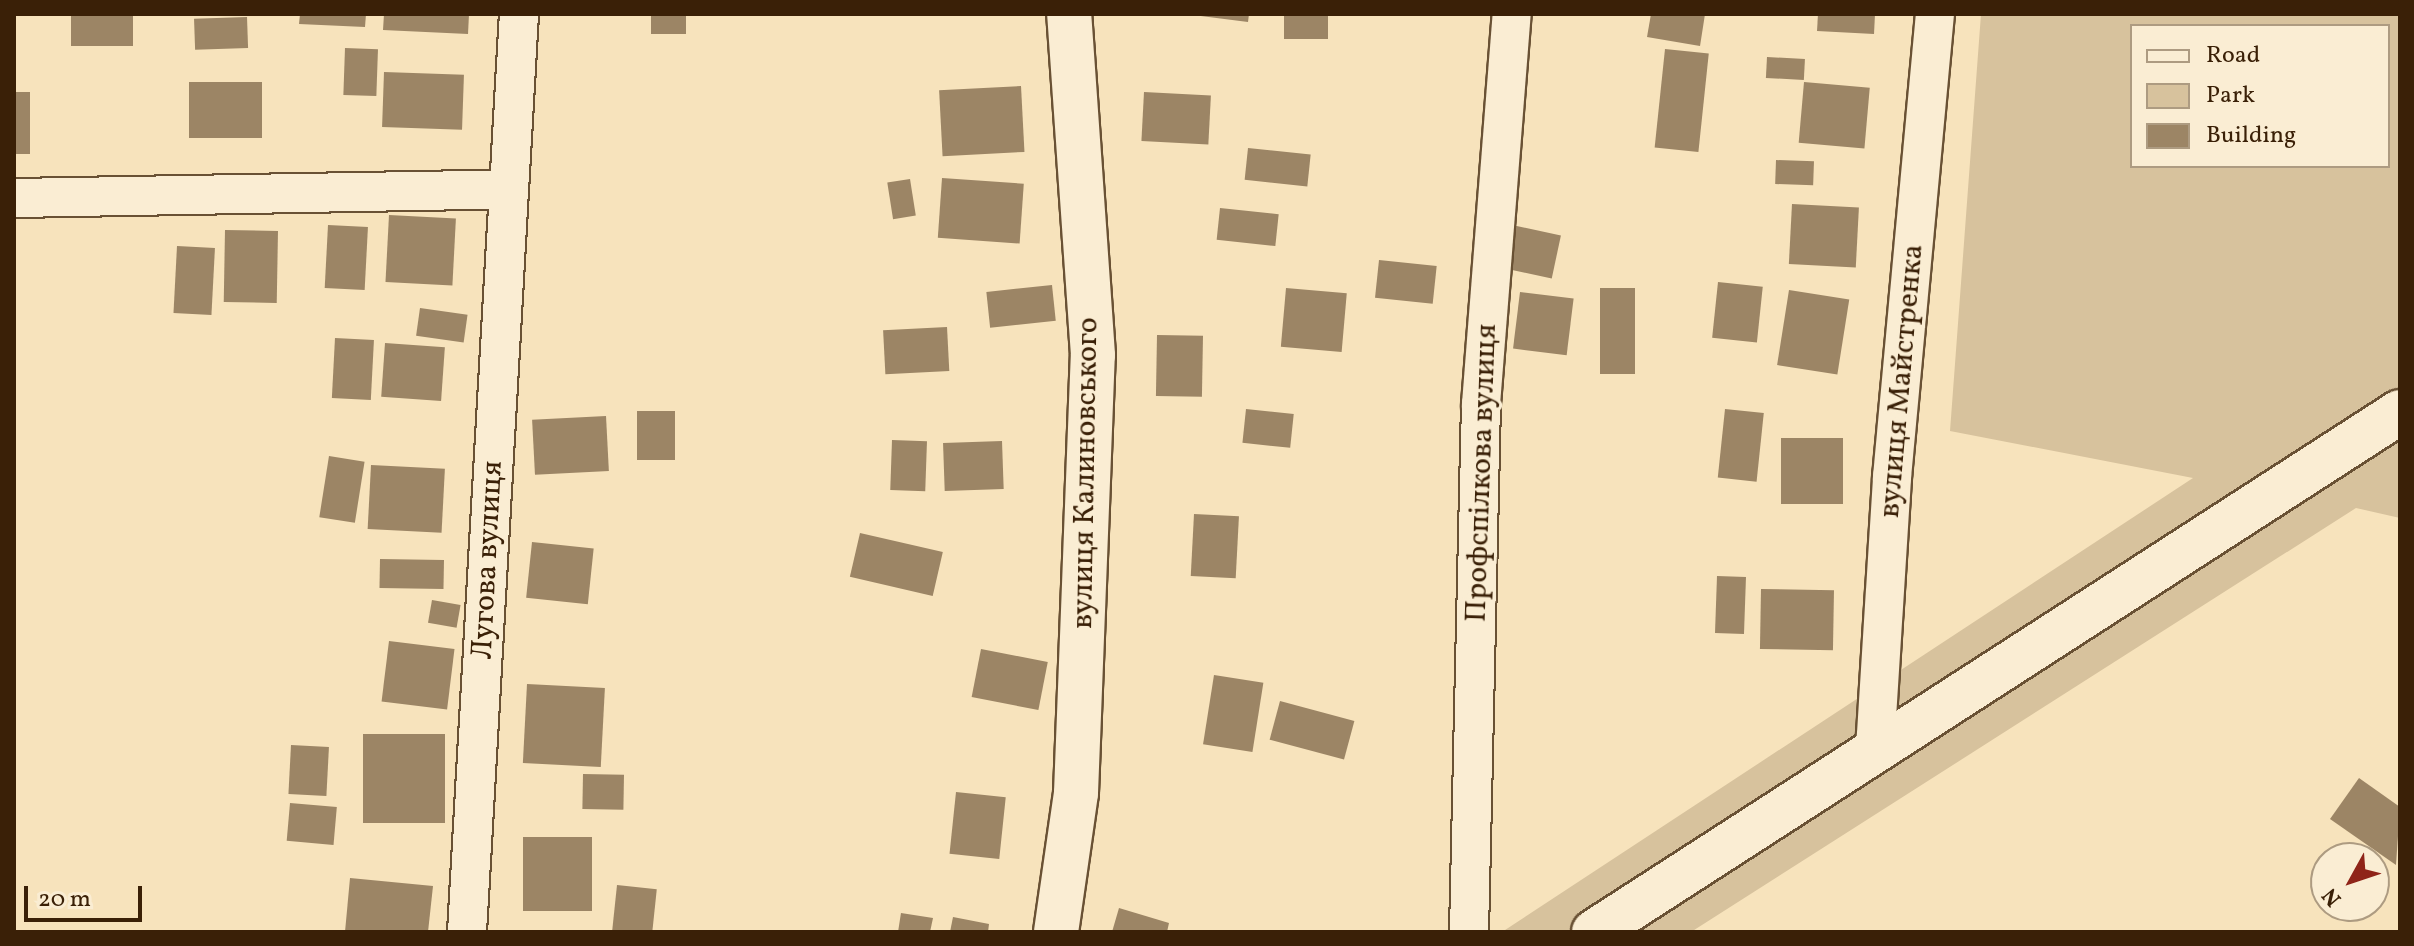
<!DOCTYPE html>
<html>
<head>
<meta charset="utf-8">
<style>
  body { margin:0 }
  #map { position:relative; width:2414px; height:946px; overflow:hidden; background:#f7e3bc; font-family:Vollkorn,serif }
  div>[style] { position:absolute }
  .green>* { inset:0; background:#d7c29d }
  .building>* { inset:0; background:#9c8565; transform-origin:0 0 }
  .roads { filter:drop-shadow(2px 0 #695134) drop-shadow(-2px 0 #695134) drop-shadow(0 2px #695134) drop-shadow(0 -2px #695134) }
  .street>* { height:38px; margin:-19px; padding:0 19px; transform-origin:19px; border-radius:19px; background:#faedd3 }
  .secondary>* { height:44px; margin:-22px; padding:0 22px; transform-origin:22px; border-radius:22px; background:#faedd3 }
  span { translate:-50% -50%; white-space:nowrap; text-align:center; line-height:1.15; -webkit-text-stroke:6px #faedd3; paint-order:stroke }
  .street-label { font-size:30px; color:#3a2007 }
  .frame { position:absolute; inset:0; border:16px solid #3a2007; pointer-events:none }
  .legend { position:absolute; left:2130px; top:24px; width:260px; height:144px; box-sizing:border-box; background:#faedd3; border:2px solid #ad9b81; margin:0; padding:10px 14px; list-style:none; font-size:24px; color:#3a2007 }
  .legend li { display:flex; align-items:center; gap:16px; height:40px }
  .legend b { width:40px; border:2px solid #ad9b81 }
  .north { position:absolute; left:2310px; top:842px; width:80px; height:80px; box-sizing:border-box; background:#faedd3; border:2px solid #ad9b81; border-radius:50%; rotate:230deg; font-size:22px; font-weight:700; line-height:32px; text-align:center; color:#3a2007 }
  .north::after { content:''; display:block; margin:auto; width:28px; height:36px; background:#8f2418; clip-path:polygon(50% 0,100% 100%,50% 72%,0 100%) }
  .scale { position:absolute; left:24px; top:886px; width:118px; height:36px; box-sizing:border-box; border:4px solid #3a2007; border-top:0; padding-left:10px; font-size:24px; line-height:28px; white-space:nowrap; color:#3a2007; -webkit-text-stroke:6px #faedd3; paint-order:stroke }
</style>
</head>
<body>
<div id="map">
  <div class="green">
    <i style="clip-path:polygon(evenodd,1981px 14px,2400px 14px,2400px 518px,2356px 508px,1691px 932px,1502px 932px,2193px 478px,1950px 431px,1981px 14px,2132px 26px,2388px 26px,2388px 166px,2132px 166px,2132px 26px)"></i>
  </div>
  <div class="building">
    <i style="left:71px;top:14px;width:62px;height:32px"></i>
    <i style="clip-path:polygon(300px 14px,366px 14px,365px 27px,299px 24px)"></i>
    <i style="clip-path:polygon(384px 14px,469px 14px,468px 34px,383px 30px)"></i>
    <i style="left:651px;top:14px;width:35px;height:20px"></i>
    <i style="clip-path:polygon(1185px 14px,1249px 14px,1248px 22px)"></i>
    <i style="left:1284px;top:14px;width:44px;height:25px"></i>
    <i style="clip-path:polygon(1651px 14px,1705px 14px,1700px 46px,1647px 37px)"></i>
    <i style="clip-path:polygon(1818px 14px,1875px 14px,1874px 34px,1817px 31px)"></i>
    <i style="left:247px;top:17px;width:31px;height:53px;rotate:88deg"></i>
    <i style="left:345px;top:48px;width:33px;height:47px;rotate:2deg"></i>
    <i style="left:1665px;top:49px;width:44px;height:99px;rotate:6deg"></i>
    <i style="left:1767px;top:57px;width:38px;height:21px;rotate:3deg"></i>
    <i style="left:384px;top:72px;width:80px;height:55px;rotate:2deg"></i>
    <i style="left:262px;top:82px;width:56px;height:73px;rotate:90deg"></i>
    <i style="left:1804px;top:82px;width:66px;height:61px;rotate:5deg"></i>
    <i style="left:1021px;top:86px;width:66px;height:82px;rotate:87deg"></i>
    <i style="left:14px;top:92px;width:16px;height:62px"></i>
    <i style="left:1144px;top:92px;width:67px;height:49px;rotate:3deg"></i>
    <i style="left:1248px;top:148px;width:63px;height:32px;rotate:6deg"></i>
    <i style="left:1776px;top:160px;width:38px;height:24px;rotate:2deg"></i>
    <i style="left:942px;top:178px;width:82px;height:60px;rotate:4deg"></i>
    <i style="left:910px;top:179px;width:37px;height:23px;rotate:81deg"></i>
    <i style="left:1792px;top:204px;width:67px;height:60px;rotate:3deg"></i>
    <i style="left:1220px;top:208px;width:59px;height:32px;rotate:6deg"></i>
    <i style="left:389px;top:215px;width:67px;height:67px;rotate:3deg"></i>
    <i style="left:328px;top:225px;width:40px;height:63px;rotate:3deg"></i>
    <i style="left:1512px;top:225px;width:50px;height:44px;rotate:12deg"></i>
    <i style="left:225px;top:230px;width:53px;height:72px;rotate:1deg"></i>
    <i style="left:177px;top:246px;width:38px;height:67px;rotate:3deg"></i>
    <i style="left:1379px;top:260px;width:58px;height:38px;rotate:6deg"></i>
    <i style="left:1718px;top:282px;width:45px;height:56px;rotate:6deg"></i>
    <i style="left:1052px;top:285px;width:36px;height:66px;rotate:84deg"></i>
    <i style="left:1286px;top:288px;width:61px;height:59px;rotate:5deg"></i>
    <i style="left:1600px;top:288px;width:35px;height:86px"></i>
    <i style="left:1789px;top:290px;width:61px;height:76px;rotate:9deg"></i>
    <i style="left:1520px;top:292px;width:54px;height:57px;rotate:7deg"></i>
    <i style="left:420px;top:308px;width:48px;height:28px;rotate:8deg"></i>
    <i style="left:947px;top:327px;width:44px;height:64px;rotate:87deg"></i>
    <i style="left:1157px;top:335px;width:46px;height:61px;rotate:1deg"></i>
    <i style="left:335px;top:338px;width:39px;height:60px;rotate:3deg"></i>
    <i style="left:385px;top:343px;width:60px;height:54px;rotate:4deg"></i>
    <i style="left:1246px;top:409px;width:48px;height:34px;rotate:6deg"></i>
    <i style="left:1725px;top:409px;width:39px;height:69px;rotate:6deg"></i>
    <i style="left:637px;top:411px;width:38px;height:49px"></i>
    <i style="left:606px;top:416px;width:55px;height:74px;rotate:87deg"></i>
    <i style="left:1781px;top:438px;width:62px;height:66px"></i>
    <i style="left:892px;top:440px;width:35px;height:50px;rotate:2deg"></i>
    <i style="left:1002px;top:441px;width:48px;height:59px;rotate:88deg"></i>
    <i style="left:329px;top:456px;width:36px;height:62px;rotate:9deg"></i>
    <i style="left:371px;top:465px;width:74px;height:64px;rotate:3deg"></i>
    <i style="left:1194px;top:514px;width:45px;height:62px;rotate:3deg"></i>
    <i style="left:860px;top:533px;width:85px;height:45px;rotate:13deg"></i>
    <i style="left:532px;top:542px;width:62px;height:56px;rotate:6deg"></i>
    <i style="left:380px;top:559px;width:64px;height:29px;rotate:1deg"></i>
    <i style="left:1717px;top:576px;width:29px;height:57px;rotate:2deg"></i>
    <i style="left:1761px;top:589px;width:73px;height:60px;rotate:1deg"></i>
    <i style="left:432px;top:600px;width:29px;height:23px;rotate:10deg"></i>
    <i style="left:389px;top:641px;width:66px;height:61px;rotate:7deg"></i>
    <i style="left:981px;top:649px;width:68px;height:49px;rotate:11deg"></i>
    <i style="left:1214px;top:675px;width:50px;height:70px;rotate:9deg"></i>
    <i style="left:527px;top:684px;width:78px;height:79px;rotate:3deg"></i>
    <i style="left:1280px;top:701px;width:77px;height:40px;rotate:15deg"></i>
    <i style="left:363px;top:734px;width:82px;height:89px"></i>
    <i style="left:291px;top:745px;width:38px;height:49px;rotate:3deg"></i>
    <i style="left:583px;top:774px;width:41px;height:35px;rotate:1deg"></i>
    <i style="clip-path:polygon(2359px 778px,2400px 807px,2396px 865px,2330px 819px)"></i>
    <i style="left:956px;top:792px;width:50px;height:62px;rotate:6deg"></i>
    <i style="left:290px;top:803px;width:47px;height:38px;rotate:5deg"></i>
    <i style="left:523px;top:837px;width:69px;height:74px"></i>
    <i style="clip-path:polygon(350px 878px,433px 886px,428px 932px,345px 932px)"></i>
    <i style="left:617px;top:885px;width:40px;height:47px;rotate:6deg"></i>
    <i style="clip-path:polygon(1119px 908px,1169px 923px,1167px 932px,1112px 932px)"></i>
    <i style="clip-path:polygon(901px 913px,933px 918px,930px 932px,898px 932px)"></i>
    <i style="clip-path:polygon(953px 917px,989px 924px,988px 932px,950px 932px)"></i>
  </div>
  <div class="roads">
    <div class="street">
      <i style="left:14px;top:198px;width:495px;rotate:-1deg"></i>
      <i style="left:1875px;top:749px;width:273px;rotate:-86.4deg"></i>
      <i style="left:1892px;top:477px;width:465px;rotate:-84.7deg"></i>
      <i style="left:467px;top:932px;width:919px;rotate:-86.76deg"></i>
      <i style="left:1469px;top:932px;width:528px;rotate:-88.7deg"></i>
      <i style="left:1481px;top:404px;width:391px;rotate:-85.5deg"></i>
    </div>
    <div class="secondary">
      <i style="left:1056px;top:932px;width:140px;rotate:-81.8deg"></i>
      <i style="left:1076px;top:793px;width:438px;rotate:-87.8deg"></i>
      <i style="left:1093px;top:355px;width:342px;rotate:-94deg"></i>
      <i style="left:1594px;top:932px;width:959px;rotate:-32.83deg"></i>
    </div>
  </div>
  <div class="street-label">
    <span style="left:1902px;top:381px;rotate:-85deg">вулиця Майстренка</span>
    <span style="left:1086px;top:473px;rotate:-89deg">вулиця Калиновського</span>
    <span style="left:1482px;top:473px;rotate:-88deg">Профспілкова вулиця</span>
    <span style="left:488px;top:560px;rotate:-87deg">Лугова вулиця</span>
  </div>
  <div class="frame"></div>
  <ul class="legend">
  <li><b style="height:10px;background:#faedd3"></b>Road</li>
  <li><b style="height:22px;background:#d7c29d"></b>Park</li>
  <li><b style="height:22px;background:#9c8565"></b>Building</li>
  </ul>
  <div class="north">N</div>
  <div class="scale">20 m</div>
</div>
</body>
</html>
